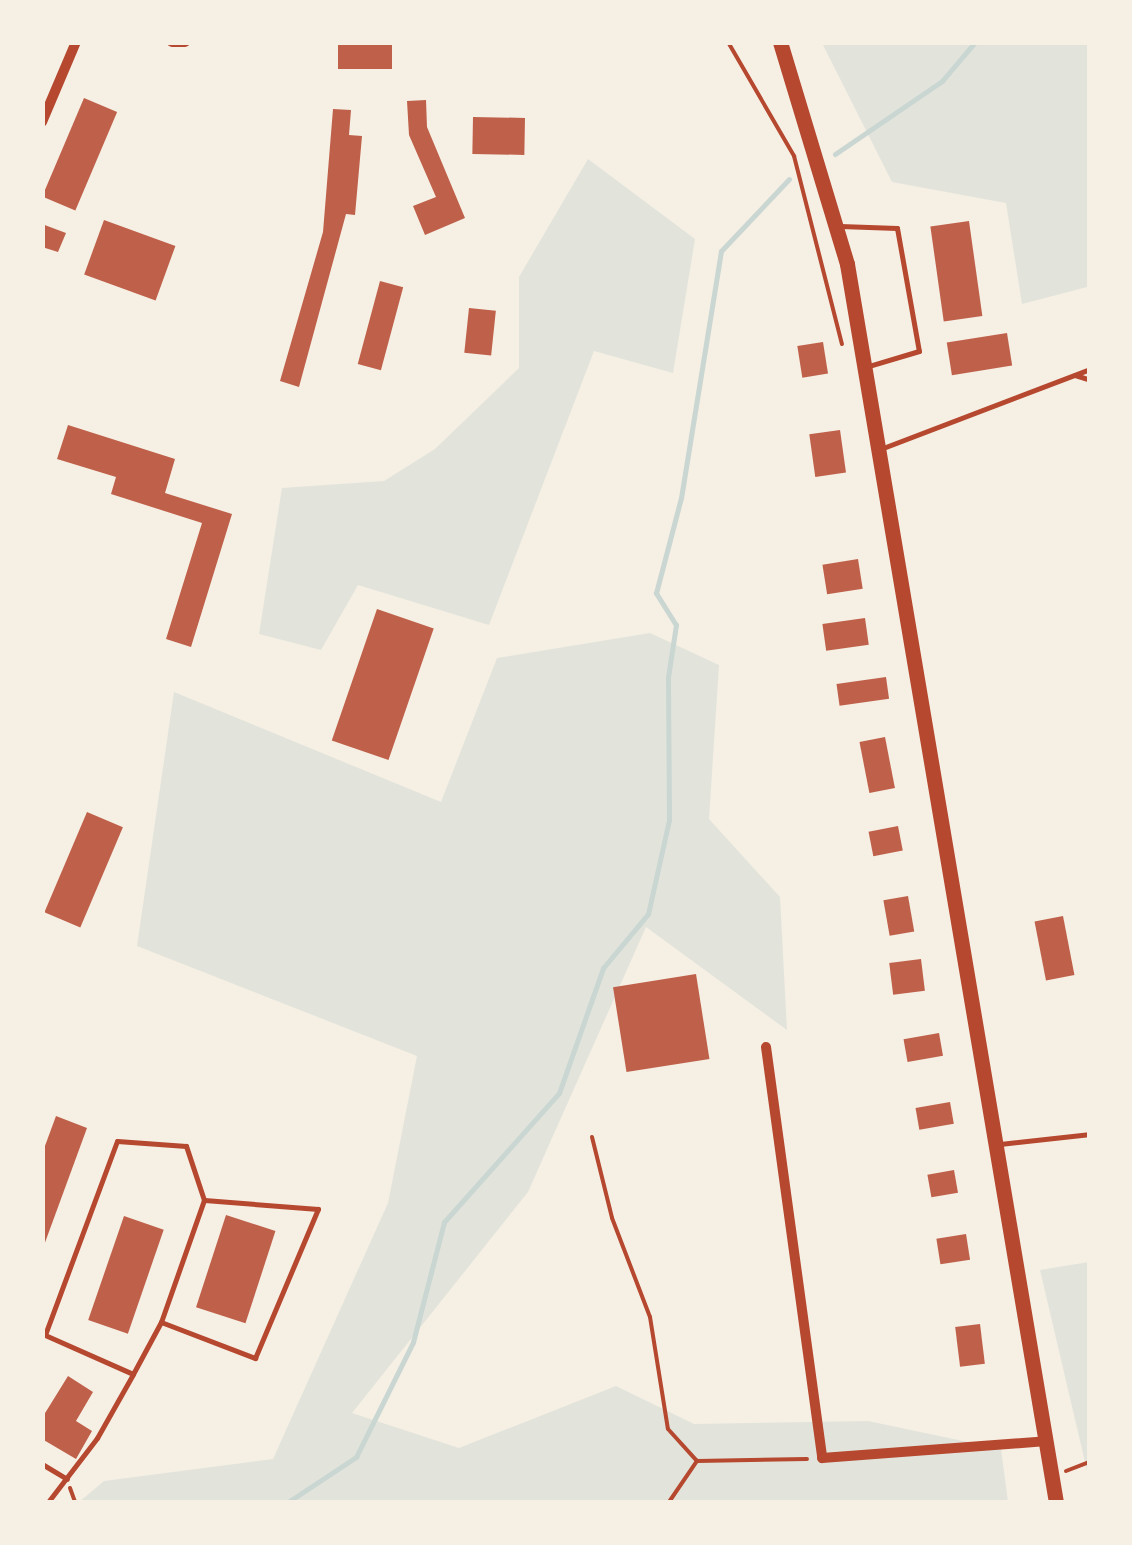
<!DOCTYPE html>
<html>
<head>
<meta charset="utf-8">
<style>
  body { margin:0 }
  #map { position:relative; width:1132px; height:1545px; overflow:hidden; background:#f6efe4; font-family:Literata,serif }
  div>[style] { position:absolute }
  .green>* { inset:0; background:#e2e4dc }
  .stream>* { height:5px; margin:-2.5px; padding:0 2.5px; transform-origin:2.5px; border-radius:2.5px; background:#c9d6d2 }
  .building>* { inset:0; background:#bf614a; transform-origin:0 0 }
  .path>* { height:4px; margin:-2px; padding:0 2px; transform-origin:2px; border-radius:2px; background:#b5482f }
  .service>* { height:5px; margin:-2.5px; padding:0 2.5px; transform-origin:2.5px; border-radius:2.5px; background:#b5482f }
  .minor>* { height:10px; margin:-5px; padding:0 5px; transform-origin:5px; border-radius:5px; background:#b5482f }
  .primary>* { height:15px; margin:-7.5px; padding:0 7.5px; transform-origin:7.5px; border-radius:7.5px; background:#b5482f }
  span { translate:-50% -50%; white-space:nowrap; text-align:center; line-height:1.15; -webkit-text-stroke:10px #f6efe4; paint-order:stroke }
  .frame { position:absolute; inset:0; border:45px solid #f6efe4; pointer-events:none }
</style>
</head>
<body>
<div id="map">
  <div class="green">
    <i style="clip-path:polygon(822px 43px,1089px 43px,1087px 287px,1022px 304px,1006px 203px,892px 182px)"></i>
    <i style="clip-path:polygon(588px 159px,695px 239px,673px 373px,594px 351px,489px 625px,358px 585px,321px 650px,259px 634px,282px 488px,384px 481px,435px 449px,519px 368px,519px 277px)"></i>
    <i style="clip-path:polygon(650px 633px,719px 665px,709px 819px,780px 897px,787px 1030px,646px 927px,528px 1192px,352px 1413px,459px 1448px,616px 1386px,694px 1424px,868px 1421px,1001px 1449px,1008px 1502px,79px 1502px,104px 1481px,273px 1459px,388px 1203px,417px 1056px,137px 946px,174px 692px,441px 802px,497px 658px)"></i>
    <i style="clip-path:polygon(1089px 1262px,1089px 1479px,1040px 1270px)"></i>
  </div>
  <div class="stream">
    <i style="left:835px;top:154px;width:130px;rotate:-34.3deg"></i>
    <i style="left:942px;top:81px;width:51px;rotate:-49.8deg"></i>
    <i style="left:288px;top:1502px;width:82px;rotate:-33.5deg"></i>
    <i style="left:356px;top:1457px;width:128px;rotate:-63.6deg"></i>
    <i style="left:413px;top:1342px;width:124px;rotate:-75.5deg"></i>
    <i style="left:444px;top:1222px;width:173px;rotate:-48.3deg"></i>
    <i style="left:559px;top:1093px;width:133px;rotate:-70.6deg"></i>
    <i style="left:603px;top:968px;width:70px;rotate:-50.2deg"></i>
    <i style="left:648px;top:914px;width:96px;rotate:-77.4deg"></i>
    <i style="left:669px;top:820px;width:143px;rotate:-90.4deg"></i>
    <i style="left:668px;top:677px;width:53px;rotate:-81.3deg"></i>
    <i style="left:676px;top:625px;width:38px;rotate:-122deg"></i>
    <i style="left:656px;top:593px;width:98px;rotate:-75.3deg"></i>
    <i style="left:681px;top:498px;width:250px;rotate:-80.8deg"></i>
    <i style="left:721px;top:251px;width:99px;rotate:-46.6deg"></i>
  </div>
  <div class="building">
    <i style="left:338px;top:42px;width:54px;height:27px"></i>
    <i style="left:84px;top:98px;width:36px;height:107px;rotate:23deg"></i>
    <i style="clip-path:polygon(426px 100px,427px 127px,465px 218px,425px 235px,413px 206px,436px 197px,409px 135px,407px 101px)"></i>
    <i style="clip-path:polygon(333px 109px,351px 110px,349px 135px,362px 136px,355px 215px,346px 214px,299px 387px,280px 381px,323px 232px)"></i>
    <i style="left:473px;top:117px;width:52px;height:37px;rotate:1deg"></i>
    <i style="left:104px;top:220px;width:76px;height:58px;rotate:20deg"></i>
    <i style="left:969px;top:221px;width:96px;height:39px;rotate:82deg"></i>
    <i style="clip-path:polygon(42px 224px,66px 233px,58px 252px,42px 247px)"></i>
    <i style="left:380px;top:281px;width:24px;height:86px;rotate:15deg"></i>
    <i style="left:469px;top:308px;width:27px;height:45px;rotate:6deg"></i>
    <i style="left:1007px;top:333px;width:33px;height:61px;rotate:81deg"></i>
    <i style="left:823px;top:342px;width:32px;height:26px;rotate:81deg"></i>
    <i style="clip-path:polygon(68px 425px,175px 459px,165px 493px,232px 514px,191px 647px,166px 639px,202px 523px,111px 494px,116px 477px,57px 459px)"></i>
    <i style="left:840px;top:430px;width:43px;height:31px;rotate:82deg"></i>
    <i style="left:858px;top:559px;width:30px;height:36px;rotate:81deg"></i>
    <i style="left:377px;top:609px;width:60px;height:139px;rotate:19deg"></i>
    <i style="left:865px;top:618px;width:27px;height:43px;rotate:82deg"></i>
    <i style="left:886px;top:677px;width:22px;height:50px;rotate:82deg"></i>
    <i style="left:885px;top:737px;width:52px;height:26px;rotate:79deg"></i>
    <i style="left:87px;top:812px;width:39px;height:109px;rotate:23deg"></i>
    <i style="left:898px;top:826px;width:25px;height:30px;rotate:79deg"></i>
    <i style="left:908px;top:896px;width:36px;height:25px;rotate:80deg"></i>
    <i style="left:1063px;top:916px;width:60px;height:29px;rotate:79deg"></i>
    <i style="left:921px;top:959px;width:32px;height:32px;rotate:83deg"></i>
    <i style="left:696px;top:974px;width:86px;height:84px;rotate:81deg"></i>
    <i style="left:939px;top:1033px;width:23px;height:36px;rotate:80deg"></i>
    <i style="left:950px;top:1102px;width:22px;height:35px;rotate:80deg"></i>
    <i style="clip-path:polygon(56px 1116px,87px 1128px,43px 1248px,42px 1154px)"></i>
    <i style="left:954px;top:1170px;width:23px;height:27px;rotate:80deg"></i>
    <i style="left:226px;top:1215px;width:52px;height:97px;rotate:18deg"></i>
    <i style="left:124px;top:1216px;width:42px;height:110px;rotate:19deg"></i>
    <i style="left:966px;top:1234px;width:26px;height:30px;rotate:81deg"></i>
    <i style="left:980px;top:1324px;width:40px;height:25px;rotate:83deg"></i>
    <i style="clip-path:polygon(68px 1376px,93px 1392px,76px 1421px,92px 1431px,76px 1459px,42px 1439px,42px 1418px)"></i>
  </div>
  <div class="path">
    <i style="left:728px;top:42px;width:132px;rotate:59.9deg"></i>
    <i style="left:794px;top:156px;width:194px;rotate:75.7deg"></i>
    <i style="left:592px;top:1137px;width:83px;rotate:76.1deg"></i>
    <i style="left:612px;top:1218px;width:106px;rotate:69deg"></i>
    <i style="left:650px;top:1317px;width:113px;rotate:80.9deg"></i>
    <i style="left:668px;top:1429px;width:43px;rotate:47.8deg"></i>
    <i style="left:1066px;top:1471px;width:26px;rotate:-21deg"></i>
    <i style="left:70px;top:1488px;width:15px;rotate:70deg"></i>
    <i style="left:669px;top:1502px;width:50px;rotate:-55.7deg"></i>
    <i style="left:697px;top:1461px;width:110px;rotate:-1deg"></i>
  </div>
  <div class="service">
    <i style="left:840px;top:226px;width:57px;rotate:2deg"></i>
    <i style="left:897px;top:228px;width:125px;rotate:79.9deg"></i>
    <i style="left:919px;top:351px;width:52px;rotate:163.3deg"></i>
    <i style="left:1075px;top:375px;width:16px;rotate:18deg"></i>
    <i style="left:883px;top:448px;width:222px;rotate:-20.9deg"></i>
    <i style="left:1000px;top:1144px;width:91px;rotate:-6.3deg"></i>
    <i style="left:161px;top:1322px;width:101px;rotate:21deg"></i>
    <i style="left:255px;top:1358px;width:162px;rotate:-67.1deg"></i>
    <i style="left:318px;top:1209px;width:114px;rotate:-175.5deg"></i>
    <i style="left:42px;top:1464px;width:29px;rotate:31deg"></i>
    <i style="left:48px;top:1502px;width:81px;rotate:-52.6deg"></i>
    <i style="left:97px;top:1438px;width:73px;rotate:-60.6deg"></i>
    <i style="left:133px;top:1374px;width:59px;rotate:-61.7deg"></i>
    <i style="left:161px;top:1322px;width:129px;rotate:-70.6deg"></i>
    <i style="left:204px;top:1200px;width:57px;rotate:-108.4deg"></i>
    <i style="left:186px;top:1146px;width:69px;rotate:-175.9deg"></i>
    <i style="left:117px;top:1141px;width:207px;rotate:110.4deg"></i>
    <i style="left:45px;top:1335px;width:96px;rotate:23.9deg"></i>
  </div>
  <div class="minor">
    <i style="left:172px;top:42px;width:13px"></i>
    <i style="left:42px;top:122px;width:87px;rotate:-67deg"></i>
    <i style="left:766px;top:1047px;width:415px;rotate:82.2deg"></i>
    <i style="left:822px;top:1458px;width:225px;rotate:-4.3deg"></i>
  </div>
  <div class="primary">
    <i style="left:780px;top:42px;width:232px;rotate:73.2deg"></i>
    <i style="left:847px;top:264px;width:1256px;rotate:80.42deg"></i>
  </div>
  <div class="frame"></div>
</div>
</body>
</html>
